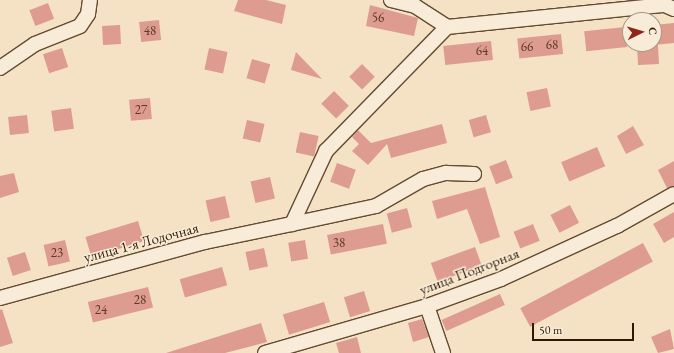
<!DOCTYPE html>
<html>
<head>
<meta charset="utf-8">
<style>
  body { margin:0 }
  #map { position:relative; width:674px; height:353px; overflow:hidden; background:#f5e2c4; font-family:"EB Garamond",serif }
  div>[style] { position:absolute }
  .building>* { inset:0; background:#dd9c8f; transform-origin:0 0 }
  .roads { filter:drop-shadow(1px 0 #624b32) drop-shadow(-1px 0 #624b32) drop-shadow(0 1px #624b32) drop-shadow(0 -1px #624b32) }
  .minor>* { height:14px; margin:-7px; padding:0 7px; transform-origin:7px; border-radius:7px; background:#f8ecd9 }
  span { translate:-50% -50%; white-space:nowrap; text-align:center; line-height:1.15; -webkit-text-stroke:3px #f8ecd9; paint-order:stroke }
  .number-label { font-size:13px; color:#5c3a24 }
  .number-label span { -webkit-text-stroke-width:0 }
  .street-label { font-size:15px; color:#311901 }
  .north { position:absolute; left:622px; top:12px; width:40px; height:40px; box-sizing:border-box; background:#f8ecd9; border:1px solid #a89883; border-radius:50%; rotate:85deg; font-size:11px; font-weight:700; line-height:16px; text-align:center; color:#311901 }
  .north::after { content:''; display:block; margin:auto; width:14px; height:18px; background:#8f2418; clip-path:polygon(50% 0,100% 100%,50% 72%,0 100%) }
  .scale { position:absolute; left:532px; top:323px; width:102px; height:18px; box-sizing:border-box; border:2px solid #311901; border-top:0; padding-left:5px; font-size:12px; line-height:14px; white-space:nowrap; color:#311901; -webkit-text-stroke:3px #f8ecd9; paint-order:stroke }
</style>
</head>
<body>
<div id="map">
  <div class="building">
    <i style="clip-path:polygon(238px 0,266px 0,286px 5px,282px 24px,234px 11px)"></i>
    <i style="left:48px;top:3px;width:17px;height:20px;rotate:69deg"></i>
    <i style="clip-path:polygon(370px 5px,418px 18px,414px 36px,366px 26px)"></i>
    <i style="left:159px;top:20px;width:20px;height:20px;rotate:84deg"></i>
    <i style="clip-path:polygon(674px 23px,674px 43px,654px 45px,654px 25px)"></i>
    <i style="left:120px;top:25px;width:19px;height:18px;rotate:87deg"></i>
    <i style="left:625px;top:27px;width:20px;height:41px;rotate:84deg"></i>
    <i style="left:561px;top:34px;width:20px;height:44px;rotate:84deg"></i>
    <i style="left:491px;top:41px;width:19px;height:48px;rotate:84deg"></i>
    <i style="left:658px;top:45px;width:19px;height:21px;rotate:87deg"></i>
    <i style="left:62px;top:48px;width:20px;height:20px;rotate:72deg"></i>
    <i style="left:209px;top:48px;width:19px;height:22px;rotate:12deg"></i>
    <i style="clip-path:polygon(296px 52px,322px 79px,291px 70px)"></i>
    <i style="left:252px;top:59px;width:19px;height:20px;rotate:16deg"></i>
    <i style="left:362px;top:64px;width:18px;height:18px;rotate:45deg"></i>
    <i style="left:547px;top:88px;width:19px;height:21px;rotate:78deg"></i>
    <i style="left:334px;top:91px;width:21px;height:18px;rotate:45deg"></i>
    <i style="left:150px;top:98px;width:21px;height:21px;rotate:85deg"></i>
    <i style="left:71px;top:108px;width:21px;height:20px;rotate:82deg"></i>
    <i style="left:27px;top:115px;width:18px;height:19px;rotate:84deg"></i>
    <i style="left:486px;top:115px;width:18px;height:18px;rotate:74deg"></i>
    <i style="left:247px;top:120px;width:18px;height:19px;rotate:13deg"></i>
    <i style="clip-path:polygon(442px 124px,447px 143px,391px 158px,387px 144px,368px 165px,352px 151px,359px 144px,352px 137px,358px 130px,371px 143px)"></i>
    <i style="clip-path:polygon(633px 126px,644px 145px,626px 154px,617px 136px)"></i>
    <i style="left:300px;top:132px;width:19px;height:21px;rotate:12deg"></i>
    <i style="left:597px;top:147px;width:21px;height:39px;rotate:67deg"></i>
    <i style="left:506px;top:160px;width:19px;height:18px;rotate:69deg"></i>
    <i style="clip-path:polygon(674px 161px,674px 186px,667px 188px,658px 170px)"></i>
    <i style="left:337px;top:163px;width:20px;height:20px;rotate:20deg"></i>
    <i style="clip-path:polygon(14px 173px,19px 192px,0 198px,0 176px)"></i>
    <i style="left:270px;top:177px;width:22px;height:20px;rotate:77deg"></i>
    <i style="clip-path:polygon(485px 187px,500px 237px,480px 244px,467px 209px,437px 219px,432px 201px)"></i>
    <i style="left:225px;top:196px;width:22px;height:20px;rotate:77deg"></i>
    <i style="left:570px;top:205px;width:20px;height:22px;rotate:63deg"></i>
    <i style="left:407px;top:208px;width:20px;height:21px;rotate:75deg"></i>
    <i style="clip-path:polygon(674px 212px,674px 237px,664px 243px,653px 224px)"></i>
    <i style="left:138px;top:221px;width:21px;height:55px;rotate:73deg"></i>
    <i style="left:383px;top:224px;width:20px;height:57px;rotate:79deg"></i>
    <i style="left:533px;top:224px;width:18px;height:21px;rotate:68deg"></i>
    <i style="left:65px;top:240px;width:22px;height:22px;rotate:77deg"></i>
    <i style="left:305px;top:240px;width:19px;height:17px;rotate:81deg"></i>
    <i style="left:643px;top:243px;width:21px;height:139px;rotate:62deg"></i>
    <i style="left:475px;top:247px;width:20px;height:47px;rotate:70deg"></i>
    <i style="left:264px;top:248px;width:19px;height:19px;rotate:78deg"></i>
    <i style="left:25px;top:252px;width:19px;height:19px;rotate:72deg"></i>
    <i style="left:222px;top:267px;width:19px;height:44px;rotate:74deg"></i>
    <i style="left:148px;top:287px;width:21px;height:62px;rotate:76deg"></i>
    <i style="left:364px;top:291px;width:21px;height:21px;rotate:73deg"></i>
    <i style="left:500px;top:294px;width:12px;height:64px;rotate:66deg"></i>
    <i style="left:324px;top:302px;width:21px;height:43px;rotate:73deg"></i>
    <i style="clip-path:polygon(2px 309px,13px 343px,0 347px,0 310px)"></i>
    <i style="clip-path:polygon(422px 319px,429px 337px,413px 342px,408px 323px)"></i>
    <i style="clip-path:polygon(261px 323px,267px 342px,225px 353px,166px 353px)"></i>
    <i style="clip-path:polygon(670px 329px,674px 349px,658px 353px,651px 337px)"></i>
    <i style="clip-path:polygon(357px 337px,361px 353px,339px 353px,336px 343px)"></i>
  </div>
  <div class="roads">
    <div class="minor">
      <i style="left:391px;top:0;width:25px;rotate:14deg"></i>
      <i style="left:415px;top:6px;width:38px;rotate:33deg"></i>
      <i style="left:447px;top:27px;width:219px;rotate:-5.8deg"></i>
      <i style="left:665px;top:5px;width:10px;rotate:24deg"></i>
      <i style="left:0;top:68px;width:42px;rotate:-34.4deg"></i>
      <i style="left:35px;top:44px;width:48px;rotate:-21.8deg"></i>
      <i style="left:80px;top:26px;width:14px;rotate:-56deg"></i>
      <i style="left:88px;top:14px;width:14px;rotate:-82deg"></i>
      <i style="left:292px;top:224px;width:86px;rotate:-12.1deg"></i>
      <i style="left:376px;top:206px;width:54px;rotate:-29.9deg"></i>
      <i style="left:423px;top:179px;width:24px;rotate:-15deg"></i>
      <i style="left:446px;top:173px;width:28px;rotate:2deg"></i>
      <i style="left:0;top:298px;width:213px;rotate:-15.3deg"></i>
      <i style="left:205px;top:242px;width:89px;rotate:-11.7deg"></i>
      <i style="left:292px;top:224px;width:81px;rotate:-65deg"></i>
      <i style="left:326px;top:151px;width:173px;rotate:-45.7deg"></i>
      <i style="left:427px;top:306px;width:50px;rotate:71.2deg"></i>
      <i style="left:265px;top:353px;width:169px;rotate:-16.2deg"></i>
      <i style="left:427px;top:306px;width:79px;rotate:-20deg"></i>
      <i style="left:501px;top:279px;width:128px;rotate:-24.6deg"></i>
      <i style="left:617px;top:226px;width:65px;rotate:-29.3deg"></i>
    </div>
  </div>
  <div class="number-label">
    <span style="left:378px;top:18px">56</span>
    <span style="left:150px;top:31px">48</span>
    <span style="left:552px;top:45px">68</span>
    <span style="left:527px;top:47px">66</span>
    <span style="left:482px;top:51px">64</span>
    <span style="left:141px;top:110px">27</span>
    <span style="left:339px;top:243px">38</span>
    <span style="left:57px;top:253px">23</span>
    <span style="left:140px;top:300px">28</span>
    <span style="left:101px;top:310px">24</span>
  </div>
  <div class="street-label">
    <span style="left:141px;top:242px;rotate:-15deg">улица 1-я Лодочная</span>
    <span style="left:469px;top:271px;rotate:-21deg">улица Подгорная</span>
  </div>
  <div class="north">С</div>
  <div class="scale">50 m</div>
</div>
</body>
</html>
